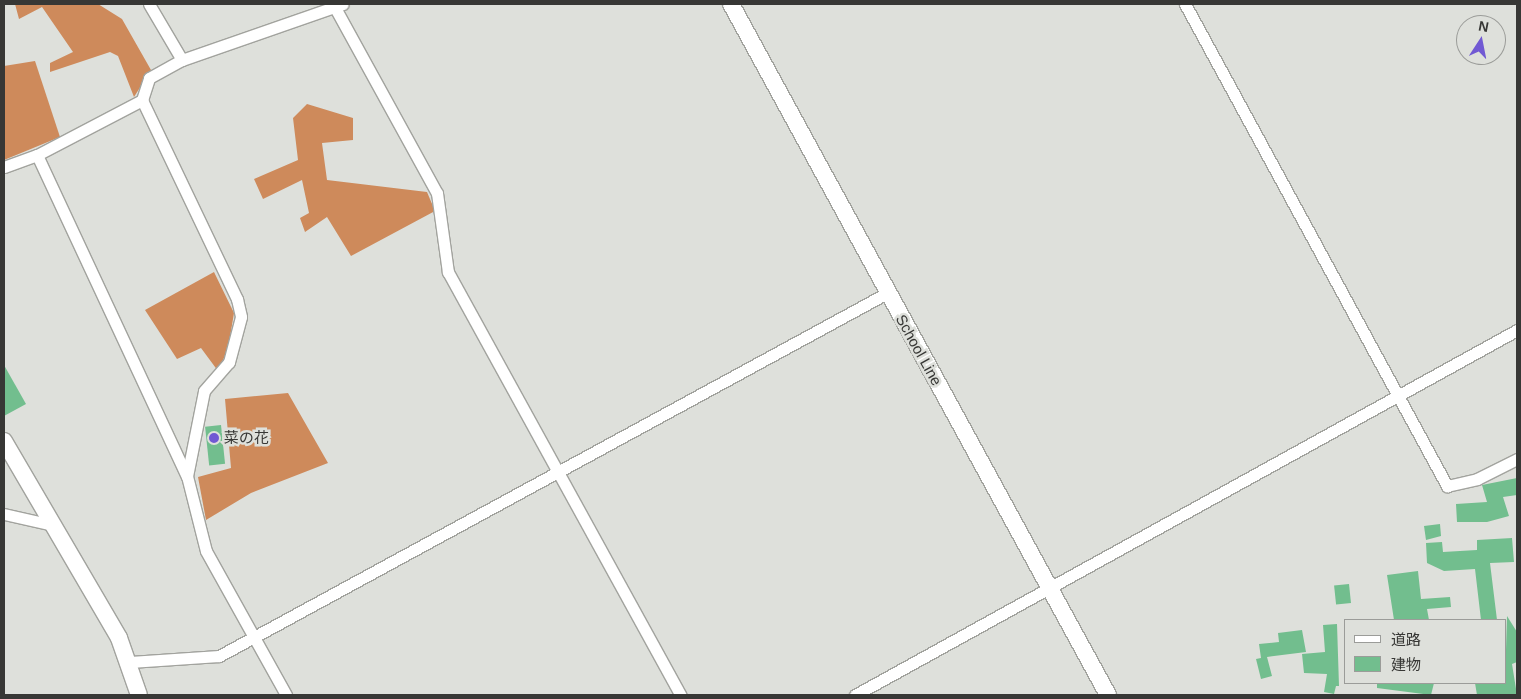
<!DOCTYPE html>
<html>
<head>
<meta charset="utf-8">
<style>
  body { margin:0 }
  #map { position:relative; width:1521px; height:699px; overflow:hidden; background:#dee0db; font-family:Helvetica,"Noto Sans JP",sans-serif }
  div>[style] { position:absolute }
  .forest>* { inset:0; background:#ce8a5b }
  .building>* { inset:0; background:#72be8e; transform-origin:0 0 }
  .roads { filter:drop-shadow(1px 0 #a2a39e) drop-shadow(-1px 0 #a2a39e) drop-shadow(0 1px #a2a39e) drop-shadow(0 -1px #a2a39e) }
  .street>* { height:11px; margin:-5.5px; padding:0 5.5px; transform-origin:5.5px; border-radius:5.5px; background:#fff }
  .secondary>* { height:16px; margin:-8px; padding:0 8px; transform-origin:8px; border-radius:8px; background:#fff }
  .dots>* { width:14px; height:14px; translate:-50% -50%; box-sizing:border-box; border:2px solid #dee0db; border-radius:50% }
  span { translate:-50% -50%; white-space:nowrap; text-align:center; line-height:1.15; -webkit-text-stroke:5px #dee0db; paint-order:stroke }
  .street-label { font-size:15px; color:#373735 }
  .poi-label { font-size:15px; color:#373735 }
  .left { translate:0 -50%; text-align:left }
  .frame { position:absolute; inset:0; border:5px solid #373735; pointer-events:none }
  .legend { position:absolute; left:1344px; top:619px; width:162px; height:65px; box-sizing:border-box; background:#dee0db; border:1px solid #9b9c99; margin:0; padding:6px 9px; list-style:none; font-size:15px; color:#373735 }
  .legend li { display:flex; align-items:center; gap:10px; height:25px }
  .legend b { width:25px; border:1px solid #9b9c99 }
  .north { position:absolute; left:1456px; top:15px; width:50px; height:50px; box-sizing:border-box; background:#dee0db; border:1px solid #9b9c99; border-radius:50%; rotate:11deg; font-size:14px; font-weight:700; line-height:20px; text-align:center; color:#373735 }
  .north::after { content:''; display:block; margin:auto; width:18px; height:22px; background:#7159d3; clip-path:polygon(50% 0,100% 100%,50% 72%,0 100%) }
</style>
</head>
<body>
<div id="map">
  <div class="forest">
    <i style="clip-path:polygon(15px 4px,98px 4px,122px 19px,151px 70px,134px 97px,118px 56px,110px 52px,50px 72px,50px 63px,73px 52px,42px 7px,19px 19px)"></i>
    <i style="clip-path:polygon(35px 61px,60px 137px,4px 160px,4px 66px)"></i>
    <i style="clip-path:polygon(307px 104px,353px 118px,353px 140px,322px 143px,327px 180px,427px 192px,435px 211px,351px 256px,327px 217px,305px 232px,300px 218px,309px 213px,302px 180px,263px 199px,254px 179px,298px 160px,293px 118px)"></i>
    <i style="clip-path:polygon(214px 272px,234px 313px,228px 349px,218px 371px,201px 348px,177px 359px,145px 310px)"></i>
    <i style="clip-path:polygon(288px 393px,328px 463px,251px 493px,206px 520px,198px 477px,231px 468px,225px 399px)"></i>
  </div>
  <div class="building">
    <i style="clip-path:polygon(4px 365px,26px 404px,4px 416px)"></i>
    <i style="left:221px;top:425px;width:39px;height:16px;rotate:84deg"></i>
    <i style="clip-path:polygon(1517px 478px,1517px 495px,1503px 497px,1509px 516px,1487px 522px,1457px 522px,1456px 504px,1487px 502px,1482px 485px)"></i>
    <i style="clip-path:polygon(1440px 524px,1441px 536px,1426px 540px,1424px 526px)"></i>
    <i style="clip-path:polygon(1512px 538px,1514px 562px,1490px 563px,1497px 620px,1481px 620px,1475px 569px,1444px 571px,1427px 563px,1426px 543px,1442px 542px,1443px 552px,1477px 550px,1477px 540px)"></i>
    <i style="clip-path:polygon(1418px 571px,1421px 599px,1450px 597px,1451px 607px,1427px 609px,1429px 620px,1394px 620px,1387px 575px)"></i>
    <i style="left:1349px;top:584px;width:19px;height:15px;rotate:84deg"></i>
    <i style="clip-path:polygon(1507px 616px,1517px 632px,1517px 662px,1512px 664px,1517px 695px,1477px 695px,1475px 683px,1505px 683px)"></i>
    <i style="clip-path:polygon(1337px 624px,1339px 686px,1336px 686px,1334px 694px,1324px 692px,1327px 674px,1304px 673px,1302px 654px,1325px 652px,1323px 625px)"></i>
    <i style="clip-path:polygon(1302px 630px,1306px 652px,1267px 657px,1272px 676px,1261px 679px,1256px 659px,1261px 658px,1259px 644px,1279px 642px,1278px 633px)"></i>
    <i style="clip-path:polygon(1377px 683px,1434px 683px,1431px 695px,1377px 688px)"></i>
  </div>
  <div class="roads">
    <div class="street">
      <i style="left:149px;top:4px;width:65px;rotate:59.5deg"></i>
      <i style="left:333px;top:4px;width:216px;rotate:61.2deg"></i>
      <i style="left:437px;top:193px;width:80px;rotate:82.1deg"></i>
      <i style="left:448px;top:272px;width:483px;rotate:61.2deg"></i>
      <i style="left:1185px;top:4px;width:549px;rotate:61.47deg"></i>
      <i style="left:1447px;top:486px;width:31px;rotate:-13deg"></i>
      <i style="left:1477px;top:479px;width:45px;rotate:-26.6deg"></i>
      <i style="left:142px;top:100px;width:221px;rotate:64.5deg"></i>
      <i style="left:237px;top:299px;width:18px;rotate:77deg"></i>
      <i style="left:241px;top:317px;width:47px;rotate:104.9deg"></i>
      <i style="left:229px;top:362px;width:38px;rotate:131deg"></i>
      <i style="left:204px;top:391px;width:87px;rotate:101.3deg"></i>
      <i style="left:37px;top:155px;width:354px;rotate:65deg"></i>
      <i style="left:187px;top:476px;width:77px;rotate:75.8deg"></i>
      <i style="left:206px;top:551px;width:165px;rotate:60.9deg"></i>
      <i style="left:4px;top:167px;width:35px;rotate:-20deg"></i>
      <i style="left:37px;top:155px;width:119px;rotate:-27.6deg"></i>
      <i style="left:142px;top:100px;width:23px;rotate:-72deg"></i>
      <i style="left:149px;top:78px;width:38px;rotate:-29deg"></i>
      <i style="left:182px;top:60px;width:170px;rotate:-19.2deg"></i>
      <i style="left:4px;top:514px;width:50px;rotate:12.7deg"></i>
      <i style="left:130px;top:662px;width:89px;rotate:-3.9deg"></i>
      <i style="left:219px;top:656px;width:760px;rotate:-28.52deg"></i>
      <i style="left:855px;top:695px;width:756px;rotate:-28.87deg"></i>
    </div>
    <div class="secondary">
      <i style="left:731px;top:4px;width:787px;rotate:61.38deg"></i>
      <i style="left:4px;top:441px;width:228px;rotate:59.7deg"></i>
      <i style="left:119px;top:638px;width:60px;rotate:70.7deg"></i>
    </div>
  </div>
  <div class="dots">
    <i style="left:214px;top:438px;background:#7159d3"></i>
  </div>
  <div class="street-label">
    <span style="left:919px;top:350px;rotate:61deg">School Line</span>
  </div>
  <div class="poi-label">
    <span class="left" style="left:224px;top:438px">菜の花</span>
  </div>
  <div class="frame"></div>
  <ul class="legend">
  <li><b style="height:6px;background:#fff"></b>道路</li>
  <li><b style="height:14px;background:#72be8e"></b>建物</li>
  </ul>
  <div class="north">N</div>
</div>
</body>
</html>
